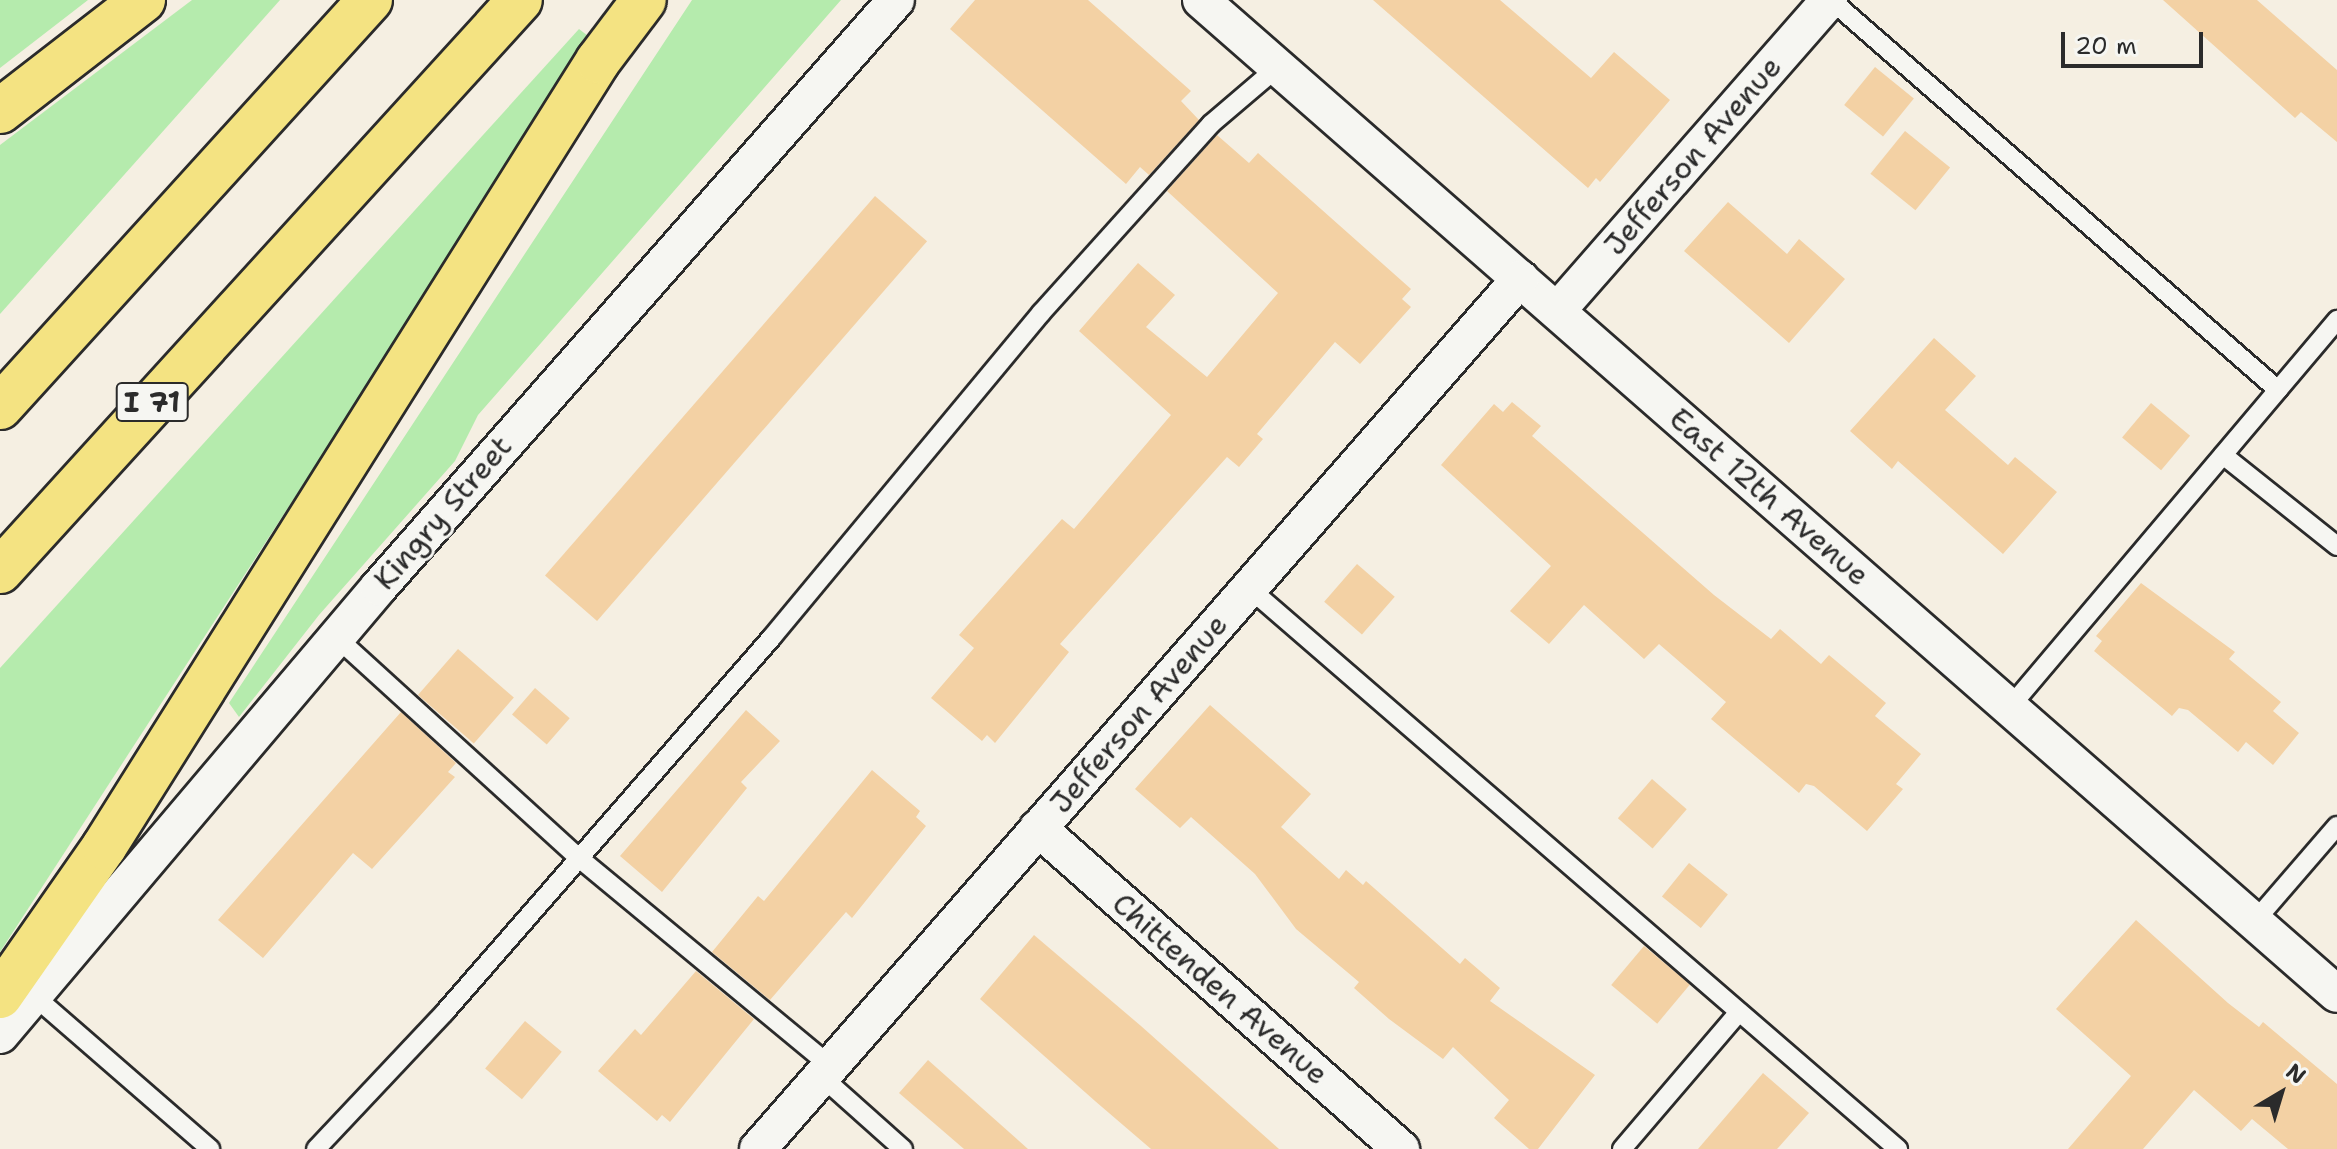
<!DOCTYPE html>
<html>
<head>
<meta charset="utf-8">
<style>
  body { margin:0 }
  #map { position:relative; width:2337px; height:1149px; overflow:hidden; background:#f5efe2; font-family:"Shantell Sans",sans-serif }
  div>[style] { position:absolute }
  .green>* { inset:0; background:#b5ebad }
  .building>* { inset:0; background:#f3d1a4; transform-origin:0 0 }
  .roads { filter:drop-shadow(2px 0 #2b2b2b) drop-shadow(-2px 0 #2b2b2b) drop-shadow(0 2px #2b2b2b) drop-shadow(0 -2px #2b2b2b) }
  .service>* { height:18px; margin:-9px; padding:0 9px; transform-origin:9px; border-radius:9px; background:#f6f6f2 }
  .minor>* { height:36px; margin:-18px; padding:0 18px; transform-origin:18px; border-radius:18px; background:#f6f6f2 }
  .motorway>* { height:44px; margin:-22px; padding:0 22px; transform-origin:22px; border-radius:22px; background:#f4e382 }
  span { translate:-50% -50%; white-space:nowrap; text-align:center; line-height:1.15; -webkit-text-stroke:6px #f6f6f2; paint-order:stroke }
  .shield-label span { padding:2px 6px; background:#f6f6f2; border:2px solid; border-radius:6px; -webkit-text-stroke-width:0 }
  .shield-label { font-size:28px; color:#2b2b2b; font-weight:700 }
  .street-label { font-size:30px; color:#2b2b2b }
  .north { position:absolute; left:2241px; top:1053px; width:80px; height:80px; -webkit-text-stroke:6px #f6f6f2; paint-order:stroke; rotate:38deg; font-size:22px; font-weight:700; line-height:32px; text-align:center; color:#2b2b2b }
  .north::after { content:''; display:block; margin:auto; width:28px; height:36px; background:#2b2b2b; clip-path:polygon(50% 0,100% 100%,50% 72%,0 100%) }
  .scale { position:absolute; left:2061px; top:32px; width:142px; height:36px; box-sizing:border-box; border:4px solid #2b2b2b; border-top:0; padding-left:10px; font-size:24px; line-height:28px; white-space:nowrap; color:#2b2b2b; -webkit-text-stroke:6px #f6f6f2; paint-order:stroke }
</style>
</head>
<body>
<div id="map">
  <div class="green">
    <i style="clip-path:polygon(0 0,88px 0,0 68px)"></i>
    <i style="clip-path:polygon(192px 0,280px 0,0 314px,0 145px)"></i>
    <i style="clip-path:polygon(692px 0,841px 0,478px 415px,455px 461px,319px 615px,239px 717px,229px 703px)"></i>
    <i style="clip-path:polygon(579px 29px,592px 39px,0 952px,0 668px)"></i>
  </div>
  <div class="building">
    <i style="clip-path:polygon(975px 0,1088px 0,1191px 91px,1181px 101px,1199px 120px,1149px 175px,1140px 167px,1126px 184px,950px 29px)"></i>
    <i style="clip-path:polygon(1373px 0,1500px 0,1591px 78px,1614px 52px,1670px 100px,1600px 182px,1596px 178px,1588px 188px)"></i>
    <i style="clip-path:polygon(2163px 0,2257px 0,2337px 70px,2337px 142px,2301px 112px,2295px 118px)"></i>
    <i style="left:1875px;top:67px;width:50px;height:49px;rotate:39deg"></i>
    <i style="left:1905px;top:131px;width:58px;height:55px;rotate:39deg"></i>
    <i style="clip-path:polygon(1217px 135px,1249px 163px,1258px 153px,1411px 289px,1402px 299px,1411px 307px,1360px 364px,1335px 342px,1257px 434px,1263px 439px,1239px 467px,1227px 457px,1060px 644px,1069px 652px,995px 743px,987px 735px,982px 741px,931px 698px,974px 648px,959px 635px,1062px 519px,1074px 529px,1171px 415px,1079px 331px,1138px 263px,1175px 295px,1146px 327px,1207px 377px,1278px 293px,1167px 191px)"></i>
    <i style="left:875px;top:196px;width:69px;height:503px;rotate:41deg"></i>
    <i style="clip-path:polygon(1728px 202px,1787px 254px,1799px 239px,1845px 279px,1789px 343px,1684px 251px)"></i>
    <i style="clip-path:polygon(1934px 338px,1976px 376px,1945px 410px,2008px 465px,2015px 457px,2057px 492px,2003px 554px,1898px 461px,1892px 469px,1850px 431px)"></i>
    <i style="clip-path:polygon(1512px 402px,1541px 426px,1532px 436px,1714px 595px,1771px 639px,1780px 629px,1821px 664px,1829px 655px,1886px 703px,1875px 716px,1921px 754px,1896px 784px,1903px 789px,1867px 831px,1814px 786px,1806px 784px,1799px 793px,1711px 719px,1726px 702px,1659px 644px,1644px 659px,1584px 605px,1549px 644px,1510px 611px,1551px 566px,1441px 465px,1494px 404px,1503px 412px)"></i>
    <i style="left:2151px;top:403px;width:51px;height:45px;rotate:40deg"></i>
    <i style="left:1357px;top:564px;width:50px;height:50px;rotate:41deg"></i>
    <i style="clip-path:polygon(2141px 583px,2235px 652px,2229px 659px,2281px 702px,2273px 711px,2299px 733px,2273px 765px,2246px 742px,2238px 752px,2188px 710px,2179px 708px,2172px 716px,2094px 651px,2102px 641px,2096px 636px)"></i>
    <i style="left:458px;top:649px;width:74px;height:61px;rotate:41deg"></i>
    <i style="left:535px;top:688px;width:46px;height:35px;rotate:41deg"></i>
    <i style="clip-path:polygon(1210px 705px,1311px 794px,1281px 827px,1339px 879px,1346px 870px,1363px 885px,1366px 881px,1460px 964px,1465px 958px,1500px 988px,1490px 1001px,1595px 1075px,1538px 1149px,1529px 1149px,1494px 1118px,1509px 1100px,1453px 1047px,1443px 1059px,1389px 1019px,1354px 988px,1359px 982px,1296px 929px,1255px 874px,1191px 817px,1180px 828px,1135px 789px)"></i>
    <i style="clip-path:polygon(746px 710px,780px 741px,741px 782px,747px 788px,662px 892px,620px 856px)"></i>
    <i style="clip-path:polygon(401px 712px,456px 763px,448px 772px,455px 777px,372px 869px,353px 853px,263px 958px,218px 920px)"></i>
    <i style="clip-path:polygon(872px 770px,920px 811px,916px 817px,926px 826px,852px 918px,846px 912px,770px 1000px,712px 952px,758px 896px,764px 901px)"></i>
    <i style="left:1652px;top:779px;width:46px;height:52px;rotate:41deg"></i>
    <i style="left:1689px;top:863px;width:50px;height:43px;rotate:39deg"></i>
    <i style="clip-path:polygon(2136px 920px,2228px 1003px,2259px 1027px,2263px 1022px,2337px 1084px,2337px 1149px,2288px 1149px,2252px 1119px,2241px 1131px,2194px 1090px,2143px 1149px,2068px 1149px,2131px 1076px,2056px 1009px)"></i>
    <i style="clip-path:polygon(1034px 935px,1141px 1026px,1279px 1149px,1151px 1149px,1095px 1101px,980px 999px)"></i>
    <i style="left:1644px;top:946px;width:60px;height:51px;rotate:40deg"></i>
    <i style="clip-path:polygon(696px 971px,754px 1019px,670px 1122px,662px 1115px,657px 1121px,598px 1071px,635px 1029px,641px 1035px)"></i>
    <i style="left:525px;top:1021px;width:48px;height:62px;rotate:40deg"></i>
    <i style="clip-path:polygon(928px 1060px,1028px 1149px,964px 1149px,899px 1093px)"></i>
    <i style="clip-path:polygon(1763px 1073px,1809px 1113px,1777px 1149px,1698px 1149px)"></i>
  </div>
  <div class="roads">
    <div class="service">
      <i style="left:1831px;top:0;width:593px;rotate:41.1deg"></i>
      <i style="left:2223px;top:455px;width:146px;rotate:38.6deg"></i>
      <i style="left:1249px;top:588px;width:858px;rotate:40.84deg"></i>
      <i style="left:336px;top:637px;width:328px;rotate:42.3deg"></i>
      <i style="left:579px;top:858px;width:326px;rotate:39.6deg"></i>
      <i style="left:2010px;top:707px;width:507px;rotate:-49.8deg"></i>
      <i style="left:2254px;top:922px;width:127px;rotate:-49.2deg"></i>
      <i style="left:33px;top:995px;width:235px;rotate:41deg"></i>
      <i style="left:821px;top:1076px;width:110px;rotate:41.7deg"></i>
      <i style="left:316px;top:1149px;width:188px;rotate:-46.7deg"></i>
      <i style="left:445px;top:1012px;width:498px;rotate:-48.9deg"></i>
      <i style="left:772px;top:637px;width:421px;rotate:-50.3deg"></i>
      <i style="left:1041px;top:313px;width:254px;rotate:-48deg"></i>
      <i style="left:1211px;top:124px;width:88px;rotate:-40.4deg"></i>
      <i style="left:1622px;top:1149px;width:180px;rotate:-49.5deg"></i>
    </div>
    <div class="minor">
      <i style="left:1201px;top:0;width:1509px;rotate:41.19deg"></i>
      <i style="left:1557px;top:311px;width:413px;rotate:-48.8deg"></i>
      <i style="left:1038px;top:828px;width:485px;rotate:41.5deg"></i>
      <i style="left:0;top:1035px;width:587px;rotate:-49.77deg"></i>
      <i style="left:379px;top:587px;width:782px;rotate:-48.63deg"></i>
      <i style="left:758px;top:1149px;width:1157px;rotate:-48.79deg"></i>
    </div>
    <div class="motorway">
      <i style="left:0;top:111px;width:181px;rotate:-37.8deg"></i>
      <i style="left:0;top:407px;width:550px;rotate:-47.73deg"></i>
      <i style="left:0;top:571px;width:772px;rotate:-47.68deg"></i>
      <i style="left:0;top:996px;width:182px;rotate:-55.1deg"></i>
      <i style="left:104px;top:847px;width:928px;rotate:-57.85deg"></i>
      <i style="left:598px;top:61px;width:76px;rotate:-53deg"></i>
    </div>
  </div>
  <div class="shield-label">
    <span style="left:152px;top:402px">I 71</span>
  </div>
  <div class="street-label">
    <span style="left:1693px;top:156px;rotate:-49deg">Jefferson Avenue</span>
    <span style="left:1769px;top:497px;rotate:41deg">East 12th Avenue</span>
    <span style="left:443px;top:513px;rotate:-49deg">Kingry Street</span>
    <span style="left:1139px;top:714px;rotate:-49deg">Jefferson Avenue</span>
    <span style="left:1220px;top:989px;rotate:41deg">Chittenden Avenue</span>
  </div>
  <div class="north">N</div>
  <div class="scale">20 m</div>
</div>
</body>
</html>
